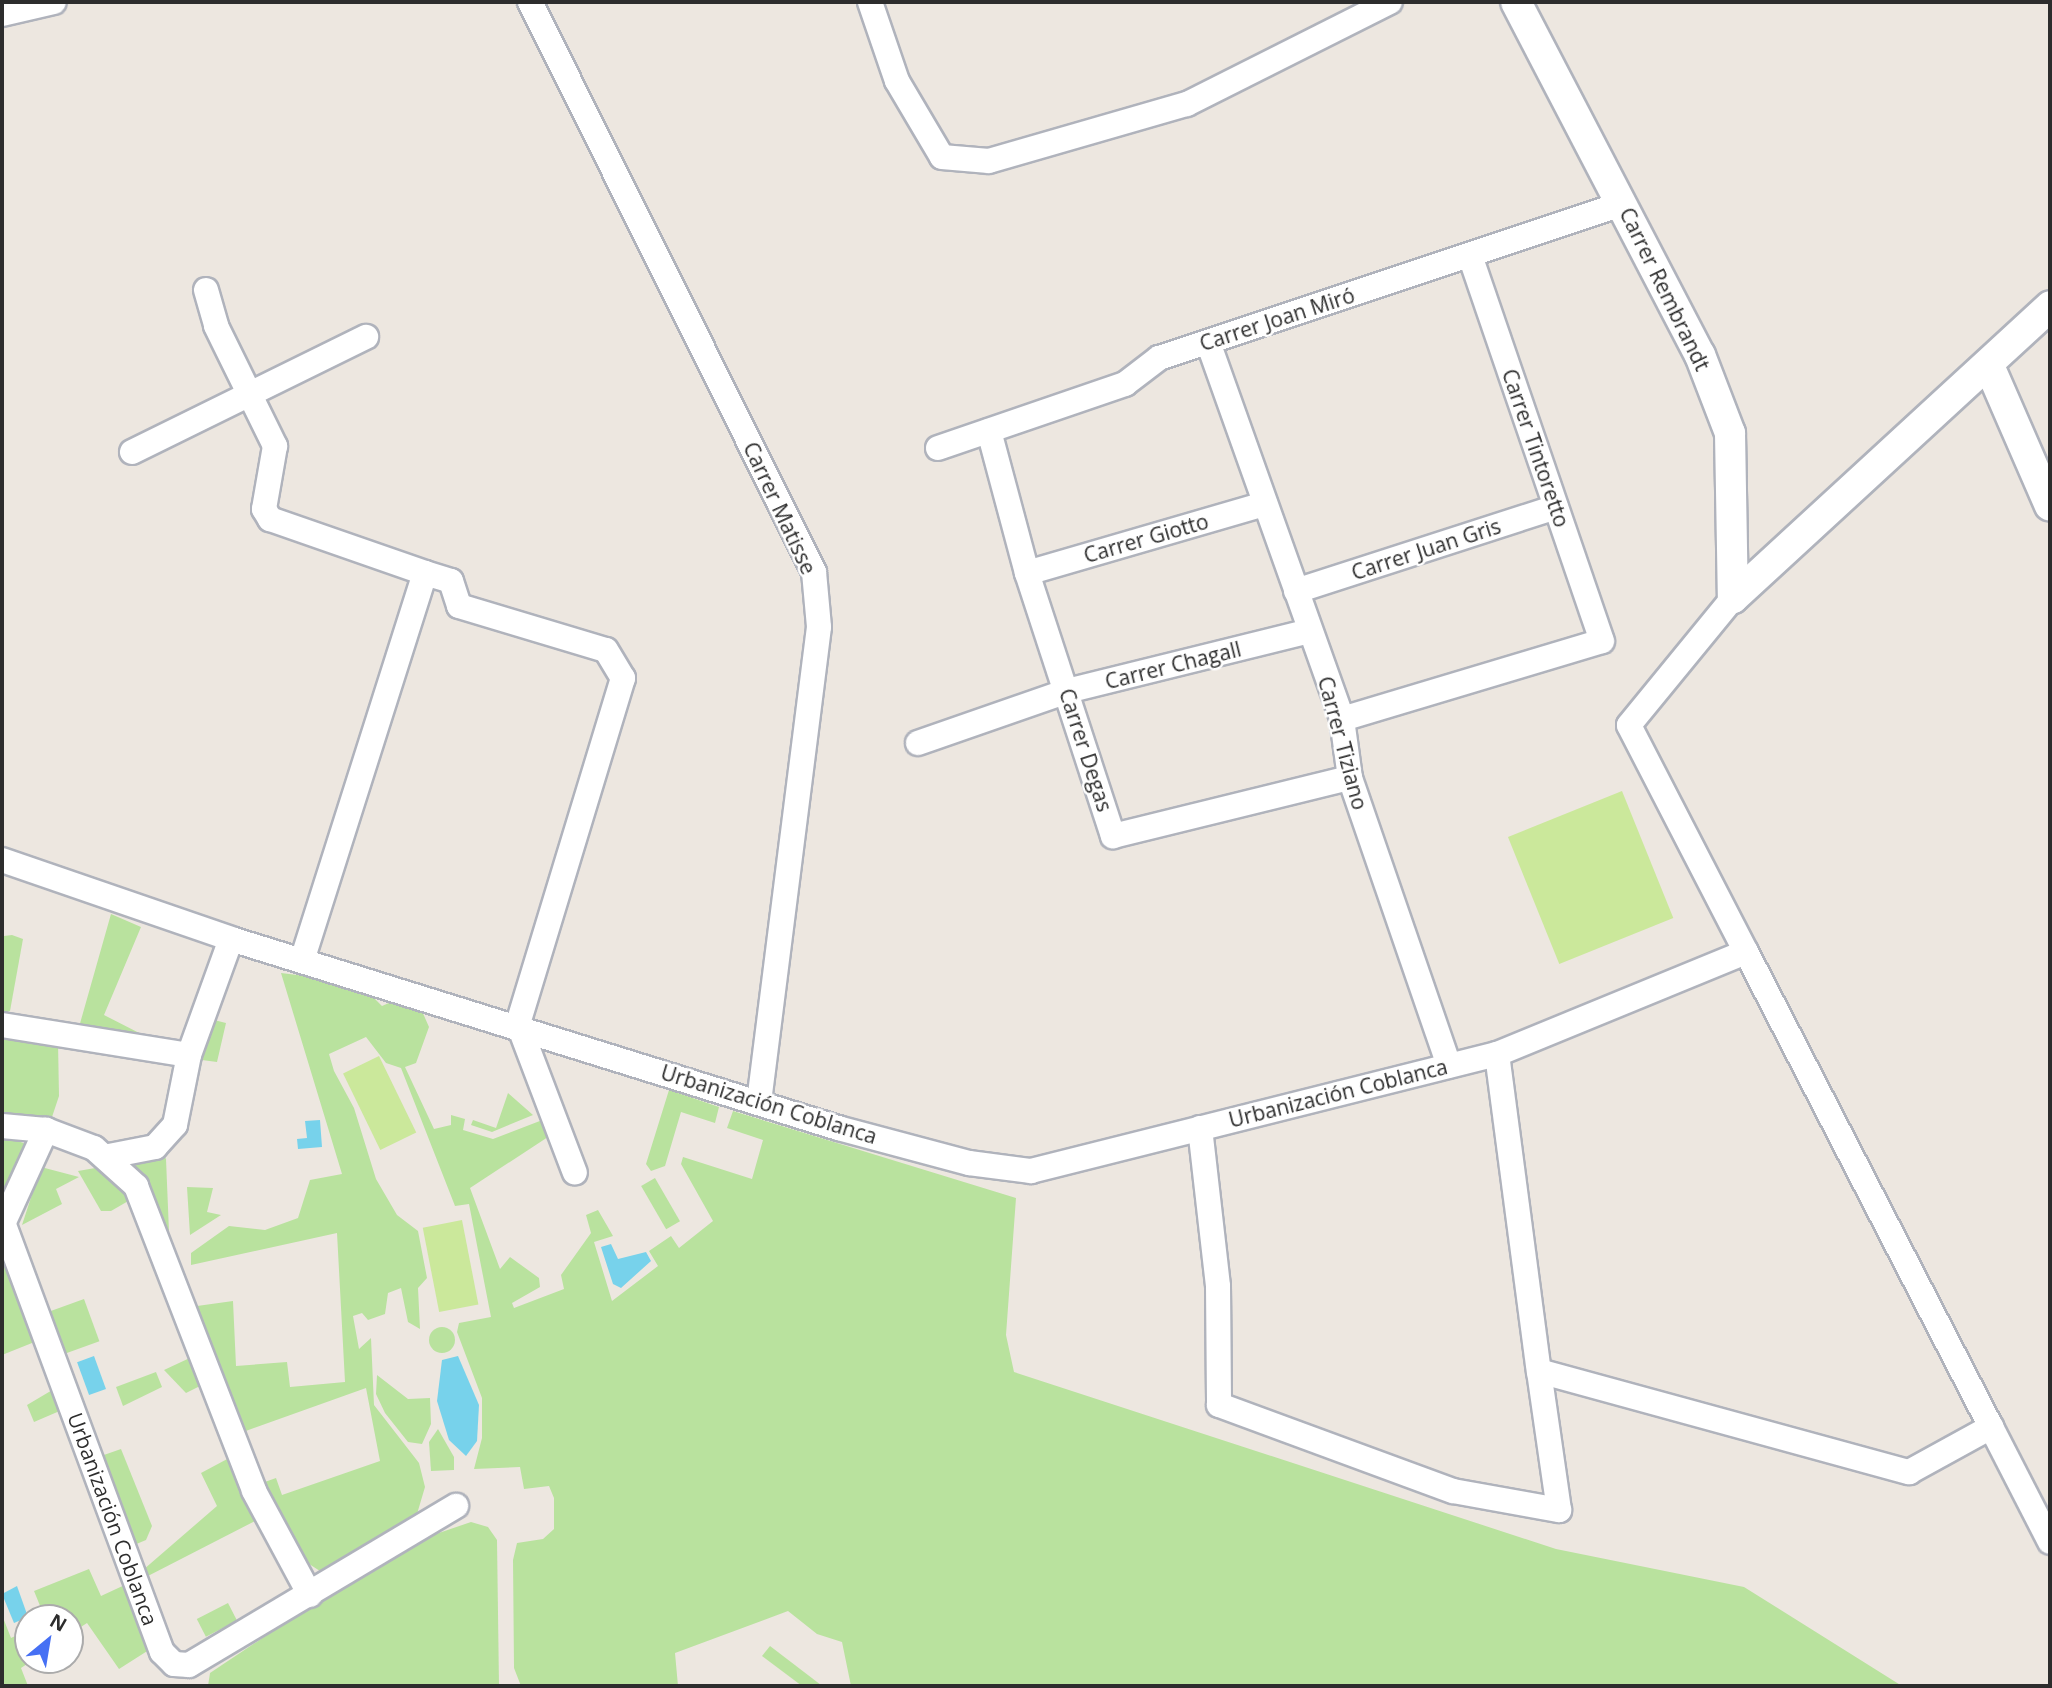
<!DOCTYPE html>
<html>
<head>
<meta charset="utf-8">
<style>
  body { margin:0 }
  #map { position:relative; width:2052px; height:1688px; overflow:hidden; background:#ede7e0; font-family:"Open Sans",sans-serif }
  div>[style] { position:absolute }
  .green>* { inset:0; background:#b9e29e; transform-origin:0 0 }
  .round { border-radius:50% }
  .pitch>* { inset:0; background:#cbe89b; transform-origin:0 0 }
  .water>* { inset:0; background:#77d2eb; transform-origin:0 0 }
  .roads { filter:drop-shadow(2px 0 #b0b3bc) drop-shadow(-2px 0 #b0b3bc) drop-shadow(0 2px #b0b3bc) drop-shadow(0 -2px #b0b3bc) }
  .minor>* { height:24px; margin:-12px; padding:0 12px; transform-origin:12px; border-radius:12px; background:#fff }
  .tertiary>* { height:30px; margin:-15px; padding:0 15px; transform-origin:15px; border-radius:15px; background:#fff }
  span { translate:-50% -50%; white-space:nowrap; text-align:center; line-height:1.15; -webkit-text-stroke:5px #fff; paint-order:stroke }
  .street-label { font-size:21px; color:#2d2d2d }
  .frame { position:absolute; inset:0; border:4px solid #2d2d2d; pointer-events:none }
  .north { position:absolute; left:14px; top:1604px; width:70px; height:70px; box-sizing:border-box; background:#fff; border:2px solid #ababab; border-radius:50%; rotate:30deg; font-size:19px; font-weight:700; line-height:28px; text-align:center; color:#2d2d2d }
  .north::after { content:''; display:block; margin:auto; width:24px; height:32px; background:#4670f4; clip-path:polygon(50% 0,100% 100%,50% 72%,0 100%) }
</style>
</head>
<body>
<div id="map">
  <div class="green">
    <i style="clip-path:polygon(111px 914px,141px 927px,104px 1015px,149px 1038px,79px 1027px)"></i>
    <i style="clip-path:polygon(12px 935px,23px 939px,10px 1011px,2px 1014px,2px 953px,4px 936px)"></i>
    <i style="clip-path:polygon(281px 973px,337px 980px,338px 987px,372px 996px,382px 1006px,398px 999px,418px 1002px,429px 1027px,416px 1063px,405px 1067px,434px 1129px,451px 1125px,451px 1115px,465px 1119px,463px 1130px,493px 1139px,545px 1119px,551px 1135px,470px 1188px,500px 1269px,510px 1257px,539px 1278px,540px 1287px,512px 1303px,514px 1308px,564px 1289px,561px 1275px,591px 1233px,586px 1215px,598px 1210px,613px 1236px,594px 1242px,612px 1301px,658px 1266px,649px 1251px,671px 1236px,679px 1248px,713px 1221px,681px 1164px,683px 1157px,752px 1179px,763px 1140px,727px 1128px,733px 1111px,1016px 1198px,1006px 1335px,1014px 1372px,1556px 1549px,1744px 1587px,1902px 1686px,851px 1686px,842px 1642px,817px 1634px,788px 1611px,675px 1653px,678px 1686px,521px 1686px,514px 1668px,513px 1560px,517px 1543px,543px 1539px,554px 1529px,554px 1498px,549px 1486px,524px 1489px,520px 1467px,474px 1469px,482px 1438px,482px 1398px,457px 1332px,459px 1323px,491px 1317px,469px 1204px,455px 1206px,401px 1068px,386px 1063px,366px 1037px,329px 1054px,334px 1071px,354px 1108px,376px 1179px,397px 1215px,418px 1231px,427px 1278px,418px 1288px,420px 1329px,408px 1322px,401px 1288px,388px 1293px,385px 1314px,368px 1320px,362px 1313px,353px 1316px,359px 1349px,371px 1338px,374px 1405px,419px 1463px,425px 1487px,417px 1514px,323px 1573px,303px 1560px,262px 1483px,276px 1478px,282px 1495px,380px 1461px,366px 1388px,243px 1432px,197px 1306px,233px 1301px,236px 1366px,287px 1362px,290px 1387px,345px 1382px,337px 1233px,191px 1265px,191px 1253px,229px 1226px,265px 1230px,298px 1218px,310px 1180px,342px 1174px)"></i>
    <i style="clip-path:polygon(214px 1020px,226px 1023px,217px 1062px,202px 1060px)"></i>
    <i style="clip-path:polygon(2px 1035px,58px 1042px,59px 1096px,48px 1129px,2px 1117px)"></i>
    <i style="clip-path:polygon(669px 1090px,719px 1107px,715px 1123px,681px 1112px,665px 1166px,651px 1171px,646px 1164px)"></i>
    <i style="clip-path:polygon(508px 1093px,533px 1115px,492px 1132px,471px 1125px,473px 1120px,496px 1128px)"></i>
    <i style="clip-path:polygon(2px 1135px,26px 1144px,2px 1203px)"></i>
    <i style="clip-path:polygon(164px 1155px,166px 1159px,169px 1232px,130px 1164px)"></i>
    <i style="clip-path:polygon(41px 1167px,79px 1177px,56px 1189px,62px 1204px,22px 1225px)"></i>
    <i style="clip-path:polygon(101px 1167px,130px 1200px,111px 1211px,101px 1211px,78px 1171px)"></i>
    <i style="left:655px;top:1178px;width:50px;height:16px;rotate:60deg"></i>
    <i style="clip-path:polygon(187px 1187px,213px 1188px,207px 1212px,221px 1215px,190px 1235px)"></i>
    <i style="clip-path:polygon(2px 1257px,37px 1341px,2px 1355px)"></i>
    <i style="left:84px;top:1299px;width:45px;height:39px;rotate:70deg"></i>
    <i class="round" style="left:429px;top:1327px;width:26px;height:26px"></i>
    <i style="clip-path:polygon(194px 1356px,204px 1384px,186px 1393px,164px 1370px)"></i>
    <i style="clip-path:polygon(156px 1372px,162px 1387px,123px 1406px,116px 1387px)"></i>
    <i style="clip-path:polygon(377px 1375px,408px 1399px,430px 1398px,431px 1424px,422px 1444px,408px 1442px,385px 1413px,376px 1394px)"></i>
    <i style="clip-path:polygon(54px 1389px,62px 1410px,34px 1422px,27px 1405px)"></i>
    <i style="clip-path:polygon(438px 1429px,454px 1457px,454px 1470px,431px 1471px,429px 1442px)"></i>
    <i style="clip-path:polygon(121px 1449px,152px 1526px,146px 1540px,134px 1545px,101px 1456px)"></i>
    <i style="clip-path:polygon(231px 1457px,257px 1520px,146px 1577px,143px 1570px,217px 1506px,201px 1473px)"></i>
    <i style="clip-path:polygon(471px 1522px,488px 1527px,497px 1540px,499px 1686px,208px 1686px,210px 1673px,276px 1629px,433px 1535px)"></i>
    <i style="clip-path:polygon(89px 1569px,101px 1596px,129px 1583px,152px 1648px,119px 1669px,87px 1623px,70px 1634px,70px 1618px,45px 1618px,34px 1591px)"></i>
    <i style="left:228px;top:1603px;width:20px;height:35px;rotate:63deg"></i>
    <i style="clip-path:polygon(2px 1615px,11px 1638px,28px 1630px,28px 1660px,33px 1660px,21px 1668px,28px 1686px,2px 1686px)"></i>
    <i style="clip-path:polygon(770px 1646px,821px 1685px,802px 1686px,762px 1656px)"></i>
  </div>
  <div class="pitch">
    <i style="left:1622px;top:791px;width:137px;height:123px;rotate:68deg"></i>
    <i style="left:379px;top:1056px;width:85px;height:40px;rotate:64deg"></i>
    <i style="left:462px;top:1220px;width:86px;height:40px;rotate:79deg"></i>
  </div>
  <div class="water">
    <i style="clip-path:polygon(320px 1120px,322px 1147px,298px 1149px,297px 1139px,307px 1138px,305px 1121px)"></i>
    <i style="clip-path:polygon(611px 1244px,618px 1259px,646px 1252px,651px 1261px,621px 1288px,613px 1284px,601px 1247px)"></i>
    <i style="left:94px;top:1356px;width:35px;height:18px;rotate:70deg"></i>
    <i style="clip-path:polygon(458px 1356px,479px 1405px,477px 1441px,466px 1456px,449px 1440px,437px 1401px,442px 1360px)"></i>
    <i style="clip-path:polygon(17px 1586px,28px 1617px,14px 1623px,2px 1594px)"></i>
  </div>
  <div class="roads">
    <div class="minor">
      <i style="left:530px;top:2px;width:637px;rotate:63.52deg"></i>
      <i style="left:814px;top:572px;width:55px;rotate:84.8deg"></i>
      <i style="left:819px;top:627px;width:479px;rotate:97.2deg"></i>
      <i style="left:870px;top:2px;width:83px;rotate:71.1deg"></i>
      <i style="left:897px;top:81px;width:88px;rotate:59.4deg"></i>
      <i style="left:942px;top:157px;width:47px;rotate:4.9deg"></i>
      <i style="left:989px;top:161px;width:206px;rotate:-16.1deg"></i>
      <i style="left:1187px;top:104px;width:227px;rotate:-26.7deg"></i>
      <i style="left:2px;top:14px;width:53px;rotate:-13deg"></i>
      <i style="left:206px;top:290px;width:37px;rotate:74deg"></i>
      <i style="left:216px;top:326px;width:134px;rotate:63.8deg"></i>
      <i style="left:275px;top:446px;width:64px;rotate:99.9deg"></i>
      <i style="left:264px;top:509px;width:12px;rotate:59deg"></i>
      <i style="left:270px;top:519px;width:164px;rotate:19.2deg"></i>
      <i style="left:425px;top:573px;width:406px;rotate:107.6deg"></i>
      <i style="left:1208px;top:342px;width:400px;rotate:70.4deg"></i>
      <i style="left:1342px;top:719px;width:60px;rotate:82.3deg"></i>
      <i style="left:1350px;top:778px;width:304px;rotate:71deg"></i>
      <i style="left:989px;top:431px;width:147px;rotate:75deg"></i>
      <i style="left:1027px;top:573px;width:277px;rotate:71.9deg"></i>
      <i style="left:1113px;top:836px;width:244px;rotate:-13.8deg"></i>
      <i style="left:938px;top:448px;width:198px;rotate:-18.9deg"></i>
      <i style="left:1125px;top:384px;width:43px;rotate:-37.4deg"></i>
      <i style="left:1159px;top:358px;width:489px;rotate:-18.4deg"></i>
      <i style="left:132px;top:452px;width:261px;rotate:-26.2deg"></i>
      <i style="left:425px;top:573px;width:27px;rotate:17deg"></i>
      <i style="left:451px;top:581px;width:26px;rotate:72deg"></i>
      <i style="left:459px;top:606px;width:153px;rotate:16.7deg"></i>
      <i style="left:606px;top:650px;width:33px;rotate:59deg"></i>
      <i style="left:623px;top:678px;width:361px;rotate:106.9deg"></i>
      <i style="left:518px;top:1023px;width:160px;rotate:69.2deg"></i>
      <i style="left:1027px;top:573px;width:248px;rotate:-16.2deg"></i>
      <i style="left:1296px;top:591px;width:273px;rotate:-17.9deg"></i>
      <i style="left:1342px;top:719px;width:271px;rotate:-16.7deg"></i>
      <i style="left:1602px;top:641px;width:408px;rotate:-108.9deg"></i>
      <i style="left:918px;top:743px;width:158px;rotate:-19.2deg"></i>
      <i style="left:1067px;top:691px;width:250px;rotate:-13.9deg"></i>
      <i style="left:2px;top:860px;width:242px;rotate:19deg"></i>
      <i style="left:231px;top:939px;width:636px;rotate:17.29deg"></i>
      <i style="left:838px;top:1128px;width:136px;rotate:15deg"></i>
      <i style="left:969px;top:1163px;width:63px;rotate:7.4deg"></i>
      <i style="left:1031px;top:1171px;width:480px;rotate:-14.1deg"></i>
      <i style="left:1497px;top:1054px;width:269px;rotate:-22.3deg"></i>
      <i style="left:1746px;top:952px;width:255px;rotate:-117.3deg"></i>
      <i style="left:1629px;top:725px;width:164px;rotate:-50.7deg"></i>
      <i style="left:2px;top:1025px;width:189px;rotate:9.1deg"></i>
      <i style="left:1497px;top:1054px;width:320px;rotate:82.5deg"></i>
      <i style="left:1539px;top:1371px;width:384px;rotate:15.3deg"></i>
      <i style="left:1909px;top:1472px;width:94px;rotate:-28.8deg"></i>
      <i style="left:1991px;top:1427px;width:534px;rotate:-117.28deg"></i>
      <i style="left:2px;top:1126px;width:44px;rotate:5.2deg"></i>
      <i style="left:46px;top:1130px;width:51px;rotate:20.6deg"></i>
      <i style="left:94px;top:1148px;width:57px;rotate:42.1deg"></i>
      <i style="left:136px;top:1186px;width:327px;rotate:68.8deg"></i>
      <i style="left:254px;top:1491px;width:118px;rotate:61.7deg"></i>
      <i style="left:1200px;top:1128px;width:159px;rotate:83.5deg"></i>
      <i style="left:1218px;top:1286px;width:119px;rotate:89.5deg"></i>
      <i style="left:1219px;top:1405px;width:249px;rotate:20.2deg"></i>
      <i style="left:1453px;top:1491px;width:108px;rotate:10.2deg"></i>
      <i style="left:1559px;top:1510px;width:140px;rotate:-98.2deg"></i>
      <i style="left:109px;top:1156px;width:47px;rotate:-11.1deg"></i>
      <i style="left:155px;top:1147px;width:30px;rotate:-48deg"></i>
      <i style="left:175px;top:1125px;width:71px;rotate:-78.7deg"></i>
      <i style="left:189px;top:1055px;width:123px;rotate:-70.1deg"></i>
      <i style="left:4px;top:1225px;width:455px;rotate:69.7deg"></i>
      <i style="left:162px;top:1652px;width:17px;rotate:45deg"></i>
      <i style="left:174px;top:1664px;width:15px;rotate:4deg"></i>
      <i style="left:189px;top:1665px;width:311px;rotate:-30.8deg"></i>
      <i style="left:2px;top:1226px;width:106px;rotate:-65.4deg"></i>
      <i style="left:1991px;top:1427px;width:129px;rotate:62.8deg"></i>
    </div>
    <div class="tertiary">
      <i style="left:1516px;top:2px;width:398px;rotate:62.5deg"></i>
      <i style="left:1700px;top:355px;width:84px;rotate:69deg"></i>
      <i style="left:1730px;top:433px;width:165px;rotate:89deg"></i>
      <i style="left:1990px;top:368px;width:150px;rotate:66.5deg"></i>
      <i style="left:1733px;top:598px;width:431px;rotate:-42.6deg"></i>
    </div>
  </div>
  <div class="street-label">
    <span style="left:1665px;top:289px;rotate:64deg">Carrer Rembrandt</span>
    <span style="left:1277px;top:319px;rotate:-18deg">Carrer Joan Miró</span>
    <span style="left:1536px;top:448px;rotate:71deg">Carrer Tintoretto</span>
    <span style="left:780px;top:508px;rotate:65deg">Carrer Matisse</span>
    <span style="left:1146px;top:538px;rotate:-16deg">Carrer Giotto</span>
    <span style="left:1426px;top:549px;rotate:-18deg">Carrer Juan Gris</span>
    <span style="left:1173px;top:665px;rotate:-14deg">Carrer Chagall</span>
    <span style="left:1343px;top:743px;rotate:75deg">Carrer Tiziano</span>
    <span style="left:1086px;top:750px;rotate:72deg">Carrer Degas</span>
    <span style="left:1338px;top:1093px;rotate:-14deg">Urbanización Coblanca</span>
    <span style="left:769px;top:1104px;rotate:17deg">Urbanización Coblanca</span>
    <span style="left:113px;top:1519px;rotate:70deg">Urbanización Coblanca</span>
  </div>
  <div class="frame"></div>
  <div class="north">N</div>
</div>
</body>
</html>
